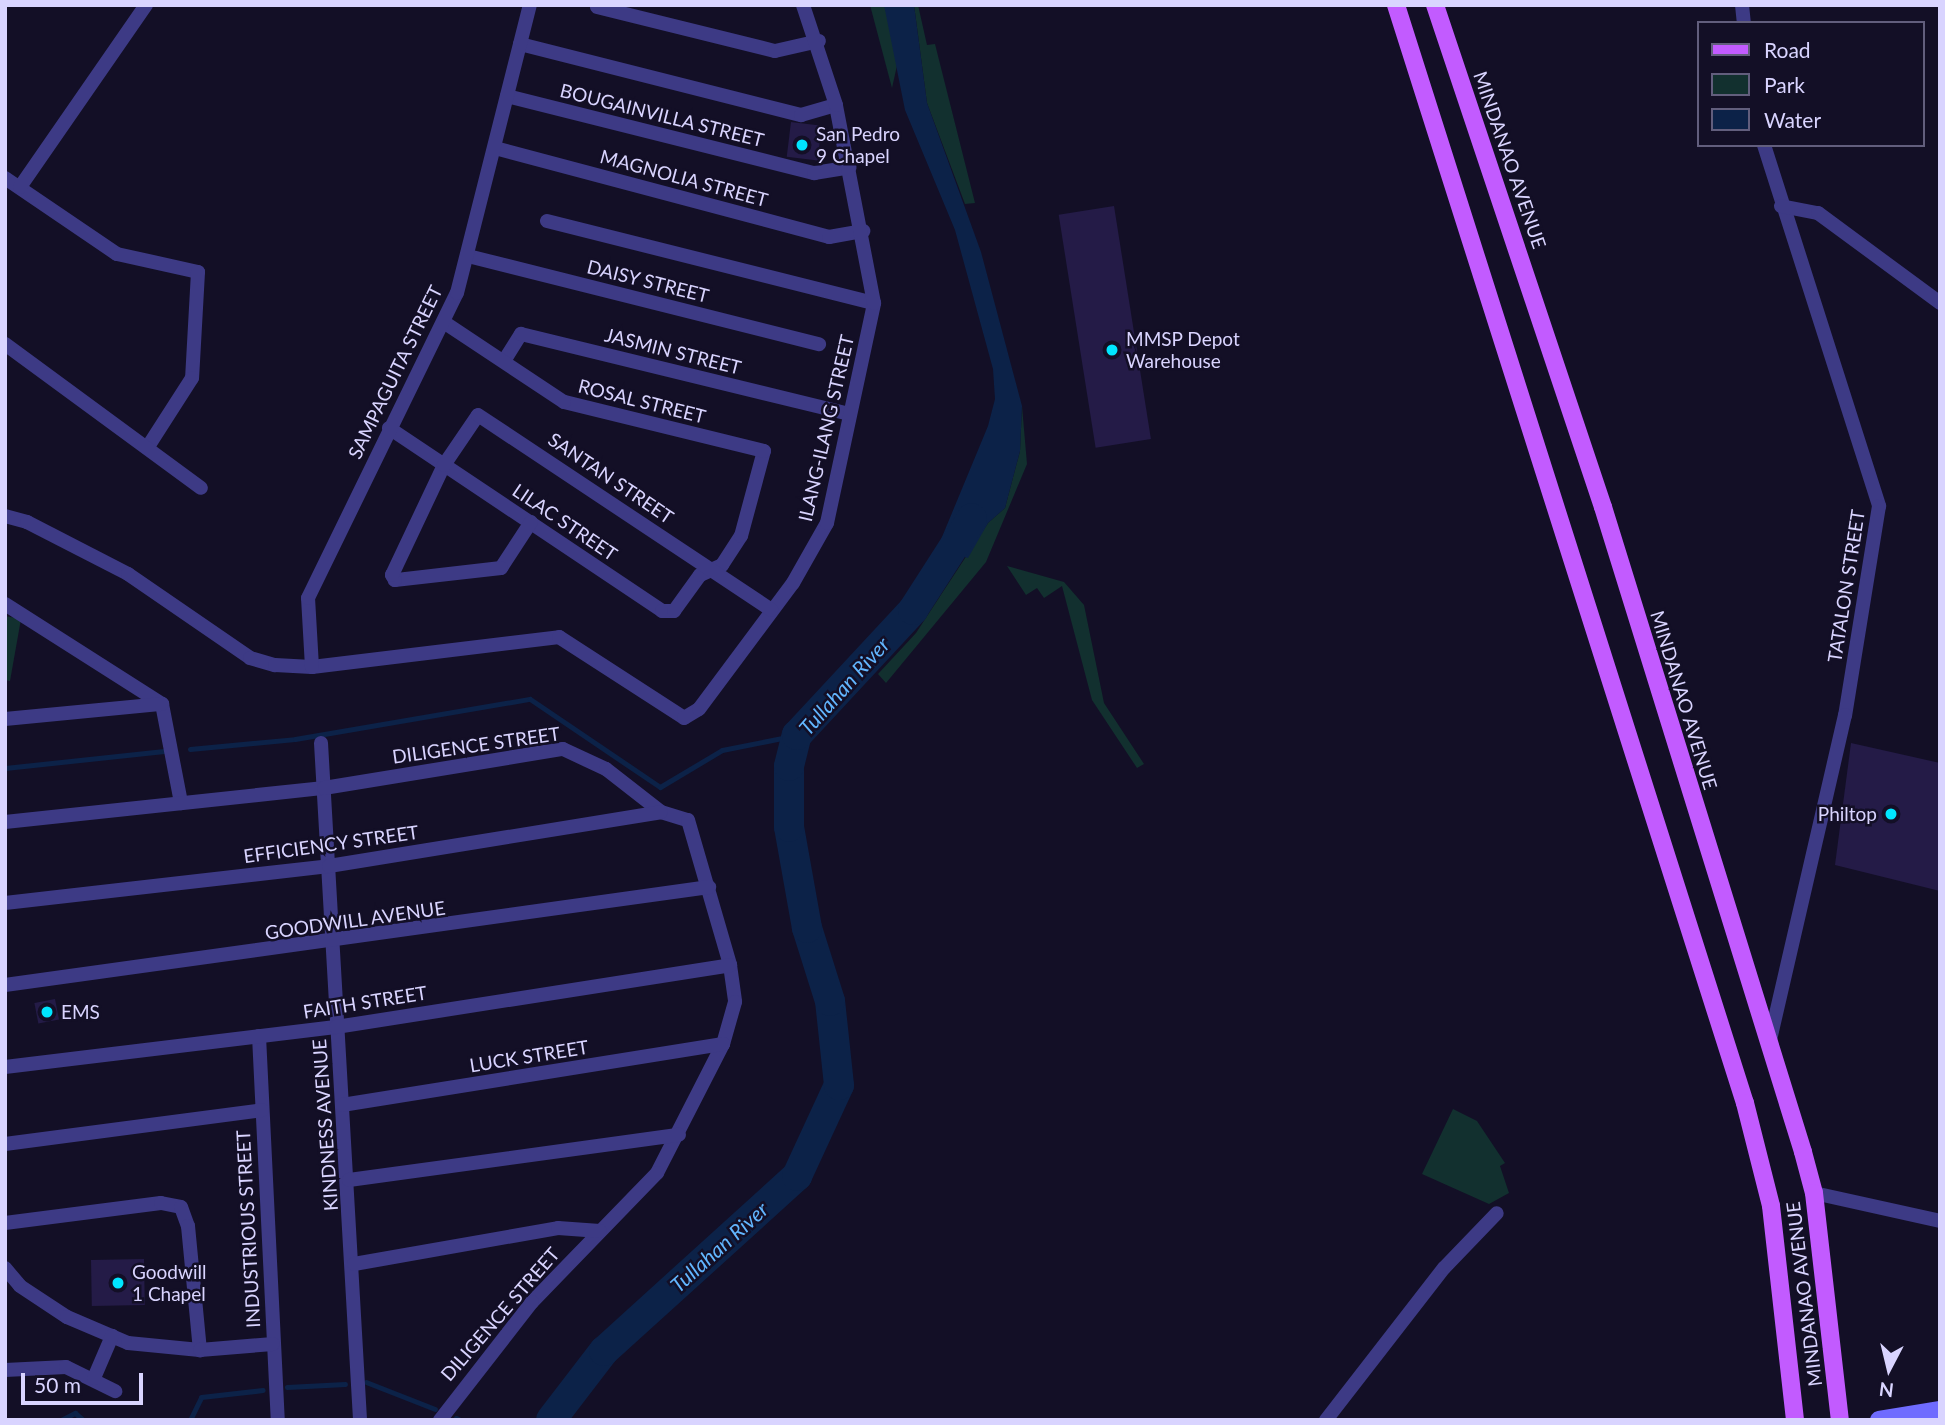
<!DOCTYPE html>
<html>
<head>
<meta charset="utf-8">
<style>
  body { margin:0 }
  #map { position:relative; width:1945px; height:1425px; overflow:hidden; background:#130f26; font-family:Lato,sans-serif }
  div>[style] { position:absolute }
  .green>* { inset:0; background:#12302f }
  .water>* { inset:0; background:#0c2248 }
  .stream>* { height:5px; margin:-2.5px; padding:0 2.5px; transform-origin:2.5px; border-radius:2.5px; background:#0c2248 }
  .river>* { height:30px; margin:-15px; padding:0 15px; transform-origin:15px; border-radius:15px; background:#0c2248 }
  .building>* { inset:0; background:#241b47; transform-origin:0 0 }
  .street>* { height:14px; margin:-7px; padding:0 7px; transform-origin:7px; border-radius:7px; background:#3d3a85 }
  .secondary>* { height:18px; margin:-9px; padding:0 9px; transform-origin:9px; border-radius:9px; background:#6f6bff }
  .primary>* { height:18px; margin:-9px; padding:0 9px; transform-origin:9px; border-radius:9px; background:#c25bff }
  .dots>* { width:19px; height:19px; translate:-50% -50%; box-sizing:border-box; border:4px solid #130f26; border-radius:50% }
  span { translate:-50% -50%; white-space:nowrap; text-align:center; line-height:1.15; -webkit-text-stroke:5px #130f26; paint-order:stroke }
  .street-label { font-size:19px; color:#d9d4ff }
  .poi-label { font-size:19px; color:#d9d4ff }
  .left { translate:0 -50%; text-align:left }
  .right { translate:-100% -50%; text-align:right }
  .water-label { font-size:21px; color:#62b6ff; font-style:italic }
  .frame { position:absolute; inset:0; border:7px solid #d9d4ff; pointer-events:none }
  .legend { position:absolute; left:1697px; top:21px; width:228px; height:126px; box-sizing:border-box; background:#130f26; border:2px solid #625e7d; margin:0; padding:9px 12px; list-style:none; font-size:21px; color:#d9d4ff }
  .legend li { display:flex; align-items:center; gap:14px; height:35px }
  .legend b { width:35px; border:2px solid #625e7d }
  .north { position:absolute; left:1854px; top:1334px; width:70px; height:70px; -webkit-text-stroke:5px #130f26; paint-order:stroke; rotate:187deg; font-size:19px; font-weight:700; line-height:28px; text-align:center; color:#d9d4ff }
  .north::after { content:''; display:block; margin:auto; width:24px; height:32px; background:#d9d4ff; clip-path:polygon(50% 0,100% 100%,50% 72%,0 100%) }
  .scale { position:absolute; left:21px; top:1373px; width:122px; height:32px; box-sizing:border-box; border:4px solid #d9d4ff; border-top:0; padding-left:9px; font-size:21px; line-height:24px; white-space:nowrap; color:#d9d4ff; -webkit-text-stroke:5px #130f26; paint-order:stroke }
</style>
</head>
<body>
<div id="map">
  <div class="green">
    <i style="clip-path:polygon(870px 5px,884px 5px,891px 26px,898px 61px,892px 88px)"></i>
    <i style="clip-path:polygon(914px 5px,918px 5px,927px 45px,935px 44px,975px 203px,965px 204px,927px 103px)"></i>
    <i style="clip-path:polygon(1022px 406px,1027px 464px,986px 562px,886px 683px,878px 674px,916px 633px,988px 523px,1005px 508px,1020px 451px)"></i>
    <i style="clip-path:polygon(1007px 566px,1064px 582px,1084px 605px,1104px 703px,1144px 764px,1137px 768px,1092px 700px,1062px 586px,1044px 598px,1037px 588px,1026px 595px)"></i>
    <i style="clip-path:polygon(5px 616px,21px 619px,10px 681px,5px 680px)"></i>
    <i style="clip-path:polygon(1453px 1109px,1477px 1121px,1505px 1163px,1500px 1166px,1509px 1193px,1489px 1204px,1422px 1174px)"></i>
  </div>
  <div class="water">
    <i style="clip-path:polygon(884px 5px,914px 5px,927px 103px,981px 252px,1022px 406px,1020px 451px,1005px 508px,988px 523px,968px 558px,937px 549px,988px 426px,995px 399px,993px 369px,955px 230px,905px 110px)"></i>
  </div>
  <div class="stream">
    <i style="left:190px;top:749px;width:105px;rotate:-5.4deg"></i>
    <i style="left:295px;top:739px;width:238px;rotate:-9.7deg"></i>
    <i style="left:530px;top:699px;width:157px;rotate:34.1deg"></i>
    <i style="left:660px;top:787px;width:72px;rotate:-30.8deg"></i>
    <i style="left:722px;top:750px;width:76px;rotate:-11.3deg"></i>
    <i style="left:5px;top:768px;width:160px;rotate:-6.1deg"></i>
    <i style="left:366px;top:1382px;width:74px;rotate:21.4deg"></i>
    <i style="left:287px;top:1387px;width:58px;rotate:-3deg"></i>
    <i style="left:456px;top:1418px;width:4px;rotate:27deg"></i>
    <i style="left:61px;top:1420px;width:16px;rotate:-27deg"></i>
    <i style="left:75px;top:1413px;width:11px;rotate:41deg"></i>
    <i style="left:190px;top:1420px;width:25px;rotate:-64deg"></i>
    <i style="left:201px;top:1397px;width:62px;rotate:-6.4deg"></i>
  </div>
  <div class="river">
    <i style="left:551px;top:1420px;width:87px;rotate:-52.5deg"></i>
    <i style="left:604px;top:1351px;width:261px;rotate:-42.2deg"></i>
    <i style="left:797px;top:1176px;width:100px;rotate:-65.2deg"></i>
    <i style="left:839px;top:1085px;width:84px;rotate:-96.1deg"></i>
    <i style="left:830px;top:1001px;width:77px;rotate:-107.5deg"></i>
    <i style="left:807px;top:928px;width:103px;rotate:-100.1deg"></i>
    <i style="left:789px;top:827px;width:61px;rotate:-90deg"></i>
    <i style="left:789px;top:766px;width:32px;rotate:-76deg"></i>
    <i style="left:797px;top:735px;width:171px;rotate:-47.1deg"></i>
    <i style="left:913px;top:610px;width:109px;rotate:-57.3deg"></i>
  </div>
  <div class="building">
    <i style="left:791px;top:122px;width:31px;height:35px;rotate:7deg"></i>
    <i style="left:1114px;top:206px;width:236px;height:56px;rotate:81deg"></i>
    <i style="clip-path:polygon(1851px 743px,1940px 763px,1940px 891px,1835px 865px)"></i>
    <i style="left:55px;top:999px;width:21px;height:21px;rotate:79deg"></i>
    <i style="left:144px;top:1259px;width:46px;height:53px;rotate:89deg"></i>
  </div>
  <div class="street">
    <i style="left:1742px;top:5px;width:18px;rotate:84deg"></i>
    <i style="left:597px;top:7px;width:183px;rotate:13.9deg"></i>
    <i style="left:775px;top:51px;width:45px;rotate:-12.8deg"></i>
    <i style="left:520px;top:44px;width:290px;rotate:14.2deg"></i>
    <i style="left:801px;top:115px;width:36px;rotate:-16deg"></i>
    <i style="left:507px;top:96px;width:317px;rotate:14.1deg"></i>
    <i style="left:814px;top:173px;width:36px;rotate:-9deg"></i>
    <i style="left:1764px;top:145px;width:379px;rotate:72.3deg"></i>
    <i style="left:1879px;top:506px;width:212px;rotate:99.2deg"></i>
    <i style="left:1845px;top:715px;width:335px;rotate:103deg"></i>
    <i style="left:495px;top:148px;width:346px;rotate:14.9deg"></i>
    <i style="left:829px;top:237px;width:35px;rotate:-10deg"></i>
    <i style="left:5px;top:178px;width:135px;rotate:34.2deg"></i>
    <i style="left:117px;top:254px;width:83px;rotate:12.5deg"></i>
    <i style="left:198px;top:272px;width:106px;rotate:93.2deg"></i>
    <i style="left:192px;top:378px;width:83px;rotate:122.7deg"></i>
    <i style="left:20px;top:187px;width:221px;rotate:-55.3deg"></i>
    <i style="left:1781px;top:206px;width:38px;rotate:11deg"></i>
    <i style="left:1818px;top:213px;width:152px;rotate:36.4deg"></i>
    <i style="left:547px;top:221px;width:337px;rotate:14.1deg"></i>
    <i style="left:468px;top:256px;width:362px;rotate:14.1deg"></i>
    <i style="left:5px;top:344px;width:243px;rotate:36.3deg"></i>
    <i style="left:504px;top:361px;width:32px;rotate:-58deg"></i>
    <i style="left:521px;top:334px;width:338px;rotate:13.7deg"></i>
    <i style="left:389px;top:428px;width:329px;rotate:33.8deg"></i>
    <i style="left:662px;top:611px;width:12px"></i>
    <i style="left:674px;top:611px;width:44px;rotate:-54.2deg"></i>
    <i style="left:700px;top:575px;width:24px;rotate:-24deg"></i>
    <i style="left:722px;top:565px;width:35px;rotate:-57deg"></i>
    <i style="left:741px;top:536px;width:88px;rotate:-74.9deg"></i>
    <i style="left:764px;top:451px;width:206px;rotate:-166.2deg"></i>
    <i style="left:564px;top:402px;width:143px;rotate:-146.4deg"></i>
    <i style="left:5px;top:516px;width:23px;rotate:15deg"></i>
    <i style="left:27px;top:522px;width:114px;rotate:27.2deg"></i>
    <i style="left:128px;top:574px;width:148px;rotate:34.5deg"></i>
    <i style="left:250px;top:658px;width:26px;rotate:16deg"></i>
    <i style="left:275px;top:665px;width:37px;rotate:3deg"></i>
    <i style="left:312px;top:667px;width:249px;rotate:-6.9deg"></i>
    <i style="left:559px;top:637px;width:149px;rotate:32.9deg"></i>
    <i style="left:684px;top:718px;width:17px;rotate:-31deg"></i>
    <i style="left:699px;top:709px;width:157px;rotate:-53.3deg"></i>
    <i style="left:793px;top:583px;width:69px;rotate:-60.5deg"></i>
    <i style="left:827px;top:523px;width:225px;rotate:-77.9deg"></i>
    <i style="left:874px;top:303px;width:202px;rotate:-100.9deg"></i>
    <i style="left:836px;top:105px;width:105px;rotate:-108.3deg"></i>
    <i style="left:531px;top:522px;width:55px;rotate:123.1deg"></i>
    <i style="left:501px;top:568px;width:107px;rotate:173.5deg"></i>
    <i style="left:395px;top:580px;width:6px;rotate:-121deg"></i>
    <i style="left:392px;top:575px;width:122px;rotate:-64.7deg"></i>
    <i style="left:444px;top:465px;width:60px;rotate:-55.8deg"></i>
    <i style="left:478px;top:415px;width:352px;rotate:33.6deg"></i>
    <i style="left:5px;top:604px;width:186px;rotate:32.5deg"></i>
    <i style="left:162px;top:704px;width:101px;rotate:79.1deg"></i>
    <i style="left:312px;top:667px;width:69px;rotate:-93.3deg"></i>
    <i style="left:308px;top:598px;width:339px;rotate:-64deg"></i>
    <i style="left:457px;top:293px;width:297px;rotate:-75.8deg"></i>
    <i style="left:5px;top:719px;width:158px;rotate:-5.5deg"></i>
    <i style="left:321px;top:743px;width:678px;rotate:86.7deg"></i>
    <i style="left:5px;top:822px;width:321px;rotate:-6.1deg"></i>
    <i style="left:324px;top:788px;width:242px;rotate:-9.3deg"></i>
    <i style="left:563px;top:749px;width:47px;rotate:24.9deg"></i>
    <i style="left:606px;top:769px;width:70px;rotate:38deg"></i>
    <i style="left:661px;top:812px;width:28px;rotate:17deg"></i>
    <i style="left:688px;top:820px;width:151px;rotate:73.8deg"></i>
    <i style="left:730px;top:965px;width:37px;rotate:82deg"></i>
    <i style="left:735px;top:1002px;width:44px;rotate:105.9deg"></i>
    <i style="left:723px;top:1044px;width:145px;rotate:117.1deg"></i>
    <i style="left:657px;top:1173px;width:180px;rotate:134.1deg"></i>
    <i style="left:532px;top:1302px;width:150px;rotate:127.9deg"></i>
    <i style="left:5px;top:903px;width:326px;rotate:-6.5deg"></i>
    <i style="left:329px;top:866px;width:336px;rotate:-9.2deg"></i>
    <i style="left:5px;top:985px;width:711px;rotate:-7.92deg"></i>
    <i style="left:259px;top:1036px;width:384px;rotate:87.2deg"></i>
    <i style="left:5px;top:1067px;width:333px;rotate:-6.9deg"></i>
    <i style="left:336px;top:1027px;width:399px;rotate:-8.9deg"></i>
    <i style="left:342px;top:1105px;width:386px;rotate:-9.1deg"></i>
    <i style="left:5px;top:1144px;width:259px;rotate:-7.5deg"></i>
    <i style="left:349px;top:1180px;width:333px;rotate:-7.8deg"></i>
    <i style="left:1814px;top:1193px;width:129px;rotate:12.5deg"></i>
    <i style="left:5px;top:1223px;width:157px;rotate:-7.3deg"></i>
    <i style="left:161px;top:1203px;width:20px;rotate:11deg"></i>
    <i style="left:181px;top:1207px;width:20px;rotate:70deg"></i>
    <i style="left:188px;top:1226px;width:125px;rotate:84.5deg"></i>
    <i style="left:354px;top:1264px;width:207px;rotate:-10deg"></i>
    <i style="left:558px;top:1228px;width:42px;rotate:4.1deg"></i>
    <i style="left:5px;top:1268px;width:23px;rotate:50deg"></i>
    <i style="left:20px;top:1286px;width:56px;rotate:33.4deg"></i>
    <i style="left:67px;top:1317px;width:66px;rotate:23.1deg"></i>
    <i style="left:128px;top:1343px;width:72px;rotate:5.6deg"></i>
    <i style="left:200px;top:1350px;width:73px;rotate:-4.7deg"></i>
    <i style="left:5px;top:1370px;width:61px;rotate:-2.8deg"></i>
    <i style="left:66px;top:1367px;width:55px;rotate:26.1deg"></i>
    <i style="left:94px;top:1378px;width:46px;rotate:-66.8deg"></i>
    <i style="left:1326px;top:1420px;width:192px;rotate:-52.2deg"></i>
    <i style="left:1444px;top:1268px;width:76px;rotate:-46.1deg"></i>
  </div>
  <div class="secondary">
    <i style="left:1879px;top:1420px;width:62px;rotate:-9.3deg"></i>
  </div>
  <div class="primary">
    <i style="left:1396px;top:5px;width:1152px;rotate:72.37deg"></i>
    <i style="left:1745px;top:1103px;width:106px;rotate:75.8deg"></i>
    <i style="left:1771px;top:1206px;width:215px;rotate:83.6deg"></i>
    <i style="left:1435px;top:5px;width:529px;rotate:71.5deg"></i>
    <i style="left:1603px;top:507px;width:675px;rotate:72.77deg"></i>
    <i style="left:1803px;top:1152px;width:42px;rotate:75deg"></i>
    <i style="left:1814px;top:1193px;width:228px;rotate:83.5deg"></i>
  </div>
  <div class="dots">
    <i style="left:802px;top:145px;background:#00e5ff"></i>
    <i style="left:1112px;top:350px;background:#00e5ff"></i>
    <i style="left:1891px;top:814px;background:#00e5ff"></i>
    <i style="left:47px;top:1012px;background:#00e5ff"></i>
    <i style="left:118px;top:1283px;background:#00e5ff"></i>
  </div>
  <div class="street-label">
    <span style="left:662px;top:115px;rotate:14deg">BOUGAINVILLA STREET</span>
    <span style="left:1510px;top:160px;rotate:71deg">MINDANAO AVENUE</span>
    <span style="left:684px;top:178px;rotate:15deg">MAGNOLIA STREET</span>
    <span style="left:648px;top:281px;rotate:14deg">DAISY STREET</span>
    <span style="left:673px;top:351px;rotate:14deg">JASMIN STREET</span>
    <span style="left:395px;top:372px;rotate:-64deg">SAMPAGUITA STREET</span>
    <span style="left:642px;top:401px;rotate:14deg">ROSAL STREET</span>
    <span style="left:826px;top:428px;rotate:-77deg">ILANG-ILANG STREET</span>
    <span style="left:611px;top:478px;rotate:34deg">SANTAN STREET</span>
    <span style="left:565px;top:522px;rotate:34deg">LILAC STREET</span>
    <span style="left:1846px;top:586px;rotate:-81deg">TATALON STREET</span>
    <span style="left:1684px;top:700px;rotate:73deg">MINDANAO AVENUE</span>
    <span style="left:476px;top:745px;rotate:-8deg">DILIGENCE STREET</span>
    <span style="left:331px;top:844px;rotate:-8deg">EFFICIENCY STREET</span>
    <span style="left:355px;top:920px;rotate:-8deg">GOODWILL AVENUE</span>
    <span style="left:365px;top:1002px;rotate:-9deg">FAITH STREET</span>
    <span style="left:529px;top:1056px;rotate:-9deg">LUCK STREET</span>
    <span style="left:325px;top:1125px;rotate:-94deg">KINDNESS AVENUE</span>
    <span style="left:248px;top:1229px;rotate:-93deg">INDUSTRIOUS STREET</span>
    <span style="left:1804px;top:1294px;rotate:-97deg">MINDANAO AVENUE</span>
    <span style="left:500px;top:1314px;rotate:-49deg">DILIGENCE STREET</span>
  </div>
  <div class="poi-label">
    <span class="left" style="left:816px;top:145px">San Pedro<br>9 Chapel</span>
    <span class="left" style="left:1126px;top:350px">MMSP Depot<br>Warehouse</span>
    <span class="right" style="left:1877px;top:814px">Philtop</span>
    <span class="left" style="left:61px;top:1012px">EMS</span>
    <span class="left" style="left:132px;top:1283px">Goodwill<br>1 Chapel</span>
  </div>
  <div class="water-label">
    <span style="left:844px;top:686px;rotate:-48deg">Tullahan River</span>
    <span style="left:719px;top:1247px;rotate:-42deg">Tullahan River</span>
  </div>
  <div class="frame"></div>
  <ul class="legend">
  <li><b style="height:9px;background:#c25bff"></b>Road</li>
  <li><b style="height:19px;background:#12302f"></b>Park</li>
  <li><b style="height:19px;background:#0c2248"></b>Water</li>
  </ul>
  <div class="north">N</div>
  <div class="scale">50 m</div>
</div>
</body>
</html>
